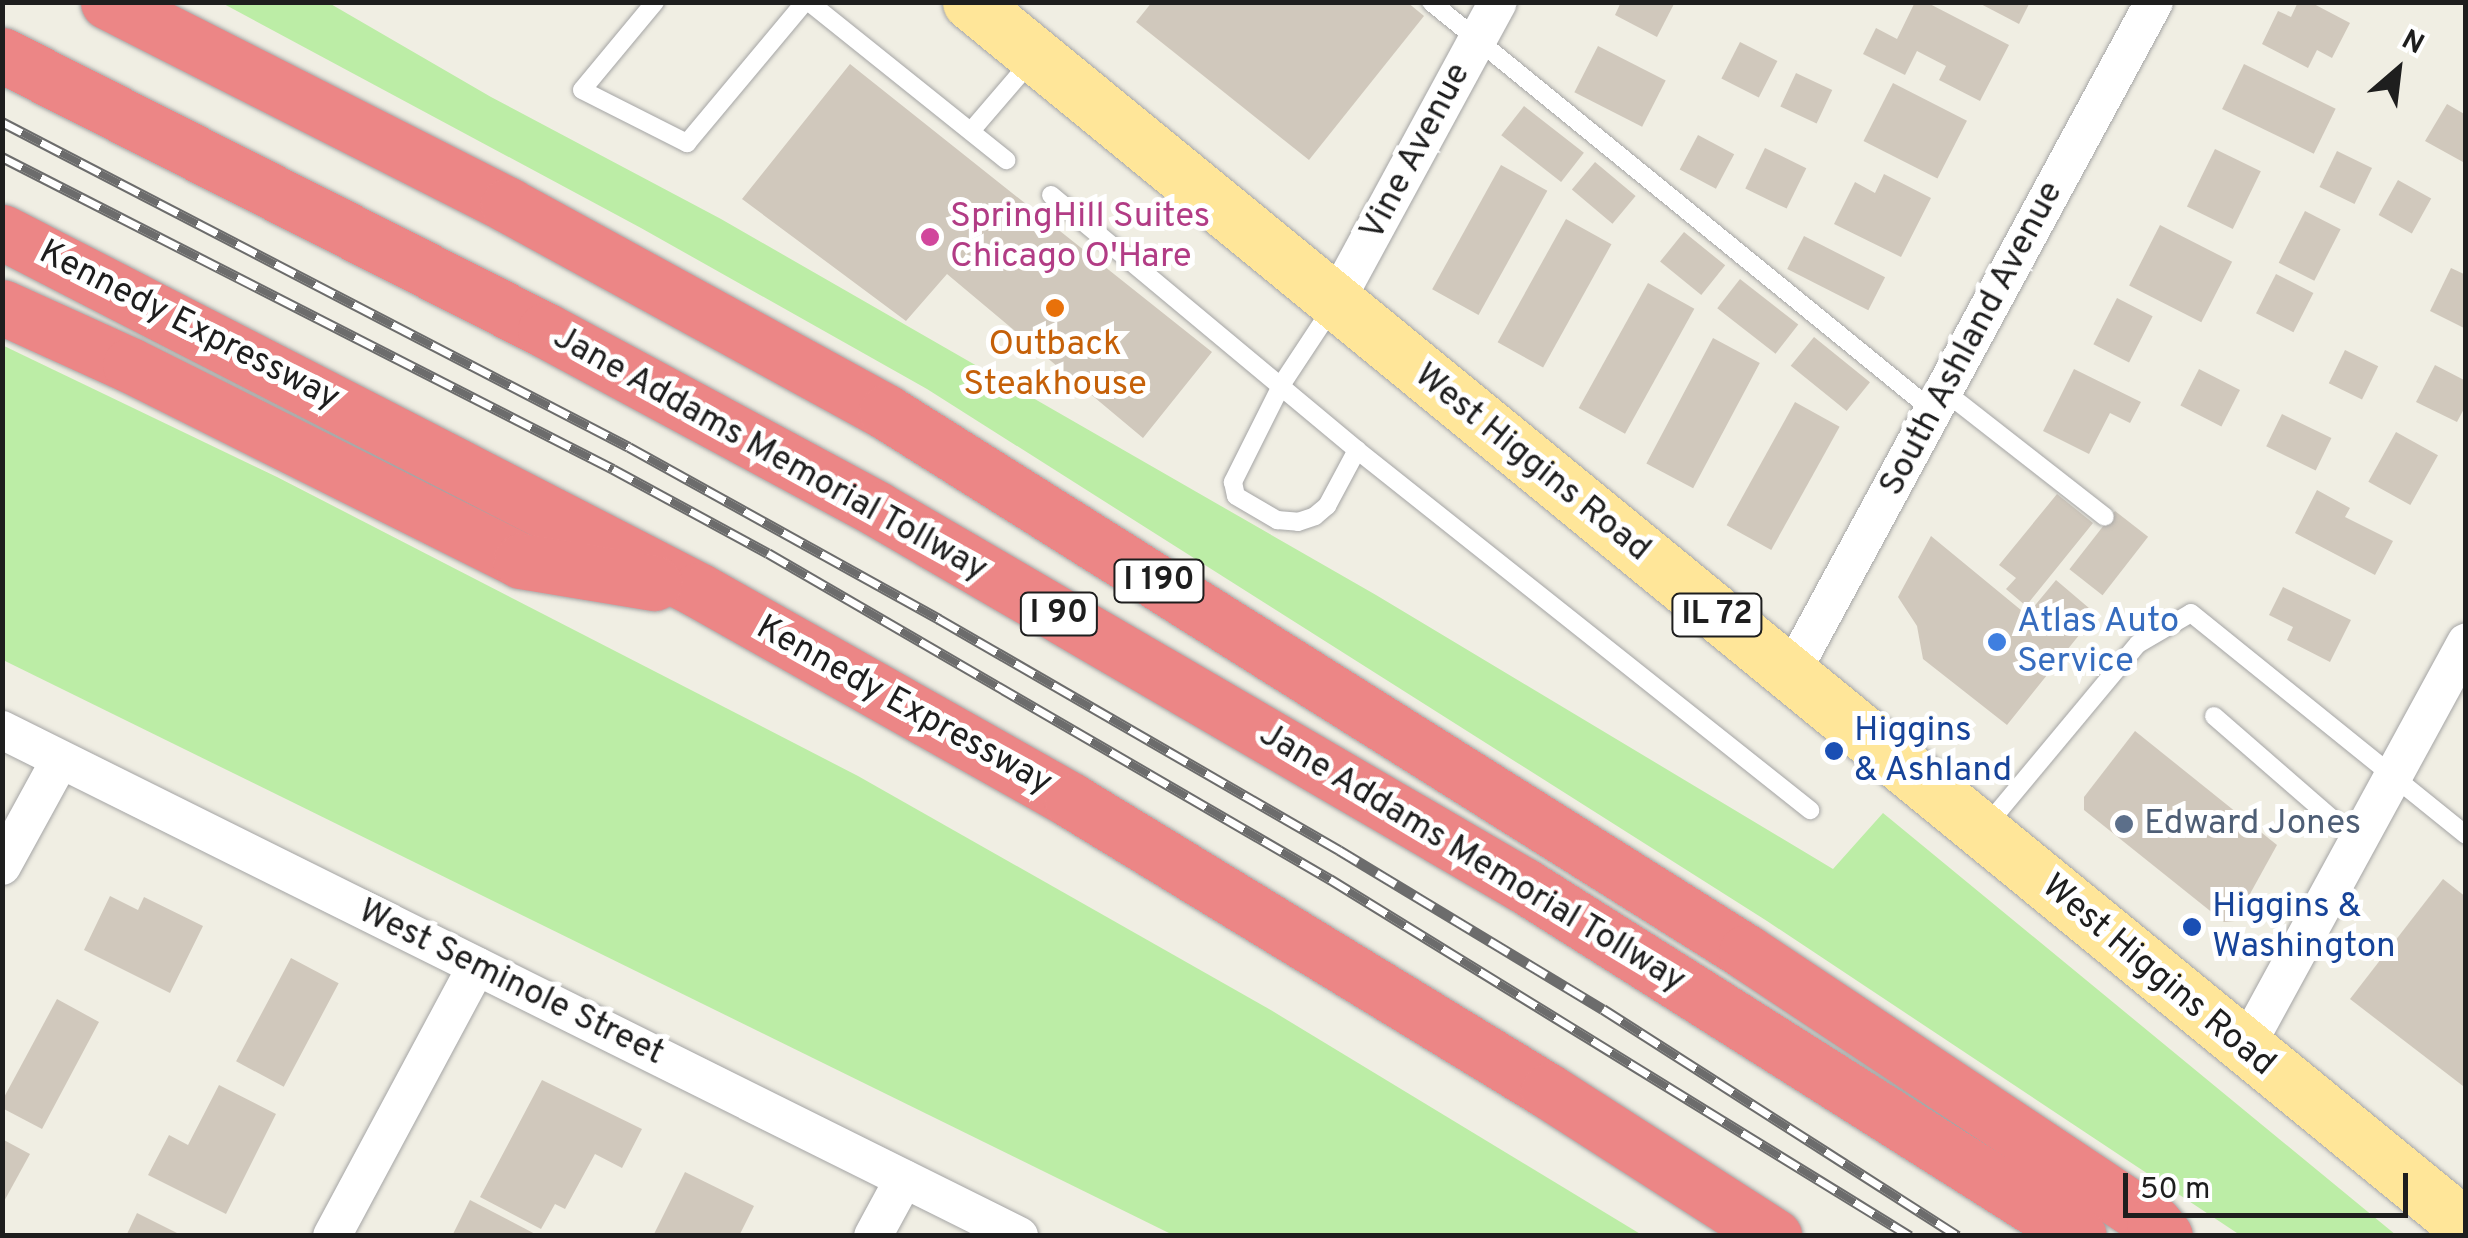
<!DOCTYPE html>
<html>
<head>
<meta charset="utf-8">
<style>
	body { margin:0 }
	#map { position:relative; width:2468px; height:1238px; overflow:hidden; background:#f0eee3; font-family:Overpass,sans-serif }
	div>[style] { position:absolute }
	.grass>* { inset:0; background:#bceda6 }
	.building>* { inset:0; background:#d0c8bc; transform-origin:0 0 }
	.roads { filter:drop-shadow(0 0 2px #a5a5a5) drop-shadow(0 0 2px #a5a5a5) }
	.service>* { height:18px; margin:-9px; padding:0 9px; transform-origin:9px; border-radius:9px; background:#fff }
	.minor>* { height:38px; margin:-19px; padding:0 19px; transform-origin:19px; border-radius:19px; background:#fff }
	.primary>* { height:55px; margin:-27.5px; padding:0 27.5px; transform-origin:27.5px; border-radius:27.5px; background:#ffe699 }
	.motorway>* { height:55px; margin:-27.5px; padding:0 27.5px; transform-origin:27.5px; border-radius:27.5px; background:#ec8686 }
	.rail>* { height:11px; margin-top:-5.5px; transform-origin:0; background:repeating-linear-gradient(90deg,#fff 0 22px,#6c6c6c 0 44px); box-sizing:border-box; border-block:2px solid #6c6c6c }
	.dots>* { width:28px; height:28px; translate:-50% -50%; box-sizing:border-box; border:5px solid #fff; border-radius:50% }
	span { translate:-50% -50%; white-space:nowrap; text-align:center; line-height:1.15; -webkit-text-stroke:10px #fff; paint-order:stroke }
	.shield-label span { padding:2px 8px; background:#fff; border:2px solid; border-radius:8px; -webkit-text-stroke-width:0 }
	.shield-label { font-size:32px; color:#1e1e1e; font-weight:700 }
	.street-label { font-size:35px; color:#1e1e1e }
	.hotel-label { font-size:35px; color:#b23c85 }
	.left { translate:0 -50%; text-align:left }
	.food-label { font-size:35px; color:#c56008 }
	.shop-label { font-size:35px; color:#366cbe }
	.transit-label { font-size:35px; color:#164399 }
	.service-label { font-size:35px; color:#4e5e75 }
	.frame { position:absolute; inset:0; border:5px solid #1e1e1e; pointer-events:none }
	.north { position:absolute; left:2348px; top:20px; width:100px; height:100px; -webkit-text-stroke:8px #fff; paint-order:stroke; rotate:28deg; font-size:28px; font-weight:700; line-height:40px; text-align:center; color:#1e1e1e }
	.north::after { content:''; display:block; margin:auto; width:35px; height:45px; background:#1e1e1e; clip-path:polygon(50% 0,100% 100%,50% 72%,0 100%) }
	.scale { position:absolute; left:2123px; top:1173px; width:285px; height:45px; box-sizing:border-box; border:5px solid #1e1e1e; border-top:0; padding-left:12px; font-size:30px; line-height:35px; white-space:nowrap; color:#1e1e1e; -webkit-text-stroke:8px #fff; paint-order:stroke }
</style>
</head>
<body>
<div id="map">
	<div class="grass">
		<i style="clip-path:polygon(222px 3px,329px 3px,491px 97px,721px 219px,1376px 595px,1833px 869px,1883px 813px,2396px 1235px,2240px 1235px,1767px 921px,927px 389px,641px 228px)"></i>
		<i style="clip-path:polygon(2px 345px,277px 477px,858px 776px,1269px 1009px,1642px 1235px,1173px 1235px,3px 660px)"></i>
	</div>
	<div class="building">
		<i style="clip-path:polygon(1152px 2px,1407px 2px,1424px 16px,1309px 160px,1136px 22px)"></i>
		<i style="clip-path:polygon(1621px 2px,1675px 2px,1657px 37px,1615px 15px)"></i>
		<i style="clip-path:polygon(1915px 2px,1926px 2px,2009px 45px,1980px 101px,1939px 80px,1946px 66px,1917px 51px,1905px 75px,1863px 54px,1876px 28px,1897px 39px)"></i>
		<i style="clip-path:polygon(1977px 2px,2030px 2px,2019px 24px)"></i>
		<i style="clip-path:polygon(2298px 2px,2310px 2px,2350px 23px,2332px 58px,2317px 50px,2308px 68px,2262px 44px,2278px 11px,2291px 17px)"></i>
		<i style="left:1740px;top:42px;width:42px;height:41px;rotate:27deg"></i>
		<i style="left:1598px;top:46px;width:76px;height:52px;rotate:27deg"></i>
		<i style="clip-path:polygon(850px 64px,1212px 352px,1143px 438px,947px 274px,906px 321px,742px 199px)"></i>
		<i style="left:2244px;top:64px;width:102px;height:50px;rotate:26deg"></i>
		<i style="left:1796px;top:73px;width:40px;height:37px;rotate:25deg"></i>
		<i style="left:1893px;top:83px;width:83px;height:65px;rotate:27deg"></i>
		<i style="clip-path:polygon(2447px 104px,2466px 115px,2463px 162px,2425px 141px)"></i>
		<i style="left:1524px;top:106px;width:76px;height:37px;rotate:38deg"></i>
		<i style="left:1698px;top:135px;width:41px;height:39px;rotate:28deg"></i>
		<i style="left:1765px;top:148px;width:46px;height:45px;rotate:26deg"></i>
		<i style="left:2215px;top:149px;width:51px;height:64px;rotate:26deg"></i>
		<i style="left:2337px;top:151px;width:39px;height:40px;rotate:26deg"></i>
		<i style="left:1595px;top:162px;width:53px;height:36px;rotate:40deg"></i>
		<i style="left:1501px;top:165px;width:53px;height:142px;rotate:29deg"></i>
		<i style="clip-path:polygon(1884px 174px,1931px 198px,1901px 257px,1834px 224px,1855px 182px,1875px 193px)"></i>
		<i style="left:2398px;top:180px;width:38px;height:40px;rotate:29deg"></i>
		<i style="left:2305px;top:211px;width:40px;height:58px;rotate:27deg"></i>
		<i style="left:1566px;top:219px;width:52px;height:141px;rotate:29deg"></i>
		<i style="left:2160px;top:225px;width:81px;height:68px;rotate:27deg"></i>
		<i style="left:1684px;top:232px;width:53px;height:38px;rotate:39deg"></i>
		<i style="left:1804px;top:236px;width:91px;height:37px;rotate:27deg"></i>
		<i style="clip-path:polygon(2451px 268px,2466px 275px,2466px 329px,2430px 311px)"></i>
		<i style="left:2276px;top:274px;width:42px;height:44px;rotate:27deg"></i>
		<i style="left:1740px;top:279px;width:74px;height:37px;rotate:38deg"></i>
		<i style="left:1648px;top:283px;width:53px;height:143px;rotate:29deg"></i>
		<i style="left:2117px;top:298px;width:40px;height:52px;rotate:27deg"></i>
		<i style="left:1814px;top:337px;width:72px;height:37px;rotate:39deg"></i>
		<i style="left:1713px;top:338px;width:53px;height:142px;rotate:28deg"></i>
		<i style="left:2345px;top:350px;width:37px;height:37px;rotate:26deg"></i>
		<i style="clip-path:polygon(2435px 365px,2466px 381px,2466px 405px,2457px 422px,2416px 402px)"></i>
		<i style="clip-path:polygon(2074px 369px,2141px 402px,2130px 423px,2110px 413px,2089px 454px,2043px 431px)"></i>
		<i style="left:2199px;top:369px;width:46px;height:41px;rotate:27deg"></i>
		<i style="left:1795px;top:402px;width:51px;height:141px;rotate:29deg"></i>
		<i style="left:2282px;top:414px;width:55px;height:36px;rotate:26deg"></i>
		<i style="left:2396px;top:432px;width:48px;height:57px;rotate:29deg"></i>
		<i style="clip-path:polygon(2317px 490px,2350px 508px,2345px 517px,2393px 541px,2375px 575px,2295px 533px)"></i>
		<i style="clip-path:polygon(2057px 494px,2093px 523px,2026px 606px,2006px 589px,2016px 578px,1999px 565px)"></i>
		<i style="left:2115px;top:511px;width:42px;height:74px;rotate:38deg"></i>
		<i style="clip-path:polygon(1931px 536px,2027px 615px,2056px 580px,2096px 614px,2007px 725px,1923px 659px,1917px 626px,1898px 597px)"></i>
		<i style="clip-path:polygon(2283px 587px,2351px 620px,2330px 662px,2287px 640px,2293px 627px,2269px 615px)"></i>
		<i style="clip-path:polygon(2135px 731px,2277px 845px,2235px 921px,2224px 922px,2084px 810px,2084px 797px)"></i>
		<i style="clip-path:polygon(2443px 879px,2466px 897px,2463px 1086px,2350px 999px)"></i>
		<i style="clip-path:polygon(110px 896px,138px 910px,144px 897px,203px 926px,170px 993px,84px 950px)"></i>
		<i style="left:291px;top:958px;width:54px;height:117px;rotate:28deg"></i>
		<i style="clip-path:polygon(57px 999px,99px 1022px,42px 1129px,2px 1108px,2px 1101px)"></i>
		<i style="clip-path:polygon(542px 1080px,642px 1129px,622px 1168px,595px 1154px,565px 1209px,555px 1204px,541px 1229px,480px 1197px)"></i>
		<i style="clip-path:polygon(219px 1085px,276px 1114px,226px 1214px,148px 1175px,169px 1135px,188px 1145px)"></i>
		<i style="clip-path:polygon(2px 1139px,30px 1154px,2px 1205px)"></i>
		<i style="clip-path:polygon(685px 1172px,754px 1206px,739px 1236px,653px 1236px)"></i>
		<i style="clip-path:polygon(470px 1200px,539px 1236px,452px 1236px)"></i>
		<i style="clip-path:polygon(137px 1213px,183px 1236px,126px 1236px)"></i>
	</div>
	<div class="roads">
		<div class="service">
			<i style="left:655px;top:2px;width:114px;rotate:129.7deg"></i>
			<i style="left:582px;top:90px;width:118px;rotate:26.8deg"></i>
			<i style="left:687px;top:143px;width:184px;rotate:-50.1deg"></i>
			<i style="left:809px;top:2px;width:253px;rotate:38.7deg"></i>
			<i style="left:1431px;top:2px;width:648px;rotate:39.17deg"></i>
			<i style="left:971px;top:131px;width:94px;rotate:-49.3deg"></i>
			<i style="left:1051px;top:195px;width:398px;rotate:39.8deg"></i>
			<i style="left:1357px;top:450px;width:579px;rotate:38.47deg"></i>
			<i style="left:1334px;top:305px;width:95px;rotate:123.4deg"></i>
			<i style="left:1282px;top:384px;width:110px;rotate:116.6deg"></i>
			<i style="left:1233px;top:482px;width:14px;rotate:78deg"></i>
			<i style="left:1236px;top:496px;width:48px;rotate:30.3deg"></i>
			<i style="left:1277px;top:520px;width:21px;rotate:5deg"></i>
			<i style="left:1298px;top:522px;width:18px;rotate:-19deg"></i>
			<i style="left:1315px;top:516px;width:16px;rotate:-40deg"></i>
			<i style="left:1327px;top:506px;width:64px;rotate:-61.8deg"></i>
			<i style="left:1944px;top:391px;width:204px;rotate:38deg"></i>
			<i style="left:2214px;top:716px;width:191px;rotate:41deg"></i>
			<i style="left:1987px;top:825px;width:236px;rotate:-50.2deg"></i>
			<i style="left:2138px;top:644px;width:61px;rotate:-30.3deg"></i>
			<i style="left:2191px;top:613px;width:353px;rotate:38.9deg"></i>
		</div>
		<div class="minor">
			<i style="left:1335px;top:302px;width:341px;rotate:-61.5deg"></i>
			<i style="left:1790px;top:675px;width:765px;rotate:-61.59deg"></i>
			<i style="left:2px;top:730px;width:1136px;rotate:26.45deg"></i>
			<i style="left:2px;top:866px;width:121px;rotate:-61.3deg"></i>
			<i style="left:2245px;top:1048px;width:462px;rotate:-61.4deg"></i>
			<i style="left:332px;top:1236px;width:306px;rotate:-61.8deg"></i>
			<i style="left:873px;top:1236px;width:65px;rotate:-61.5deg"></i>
		</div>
		<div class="primary">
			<i style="left:970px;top:2px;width:1934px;rotate:39.31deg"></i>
		</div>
		<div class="motorway">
			<i style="left:108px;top:2px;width:449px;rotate:26.9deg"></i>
			<i style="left:508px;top:205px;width:431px;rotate:28.7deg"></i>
			<i style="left:886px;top:412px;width:1015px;rotate:32.12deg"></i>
			<i style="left:1746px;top:952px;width:490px;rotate:33.6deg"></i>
			<i style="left:2154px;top:1223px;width:17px;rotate:50deg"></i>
			<i style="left:2px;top:55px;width:609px;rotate:26.86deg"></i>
			<i style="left:545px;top:330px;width:377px;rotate:28.3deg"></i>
			<i style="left:877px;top:509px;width:750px;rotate:30.19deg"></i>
			<i style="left:1525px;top:886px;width:655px;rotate:32.28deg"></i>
			<i style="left:2px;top:232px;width:783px;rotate:27.22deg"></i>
			<i style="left:698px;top:590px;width:429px;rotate:29.4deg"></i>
			<i style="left:1072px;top:801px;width:557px;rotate:31.35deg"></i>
			<i style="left:1548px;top:1091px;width:269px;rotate:32.7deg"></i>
			<i style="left:2px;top:307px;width:141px;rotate:24.4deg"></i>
			<i style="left:130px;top:365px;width:437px;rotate:26.6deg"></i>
			<i style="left:521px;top:561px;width:135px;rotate:9.4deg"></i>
		</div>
	</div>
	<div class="rail">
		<i style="left:2px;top:122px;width:706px;rotate:27.4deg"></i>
		<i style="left:629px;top:447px;width:355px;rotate:29deg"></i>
		<i style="left:939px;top:619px;width:462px;rotate:30deg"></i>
		<i style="left:1339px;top:850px;width:308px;rotate:31.1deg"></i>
		<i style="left:1603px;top:1009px;width:421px;rotate:32.6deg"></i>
		<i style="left:2px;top:157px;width:686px;rotate:27.05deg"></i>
		<i style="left:613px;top:469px;width:176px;rotate:28.5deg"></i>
		<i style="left:768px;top:553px;width:650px;rotate:30.12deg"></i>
		<i style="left:1330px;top:879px;width:681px;rotate:31.61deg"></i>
	</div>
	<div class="dots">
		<i style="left:930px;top:237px;background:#d1479c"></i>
		<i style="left:1055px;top:308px;background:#e8710a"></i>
		<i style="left:1997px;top:642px;background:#3f7fe0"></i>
		<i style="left:1834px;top:751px;background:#1a4fb4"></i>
		<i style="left:2124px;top:824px;background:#5c6f8a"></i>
		<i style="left:2192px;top:927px;background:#1a4fb4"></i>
	</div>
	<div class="shield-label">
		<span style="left:1159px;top:581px">I 190</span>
		<span style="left:1059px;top:614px">I 90</span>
		<span style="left:1717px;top:615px">IL 72</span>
	</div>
	<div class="street-label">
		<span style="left:1416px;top:152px;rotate:-62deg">Vine Avenue</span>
		<span style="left:189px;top:326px;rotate:27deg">Kennedy Expressway</span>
		<span style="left:1972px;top:339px;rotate:-62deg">South Ashland Avenue</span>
		<span style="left:770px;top:454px;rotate:29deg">Jane Addams Memorial Tollway</span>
		<span style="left:1532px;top:463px;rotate:39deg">West Higgins Road</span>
		<span style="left:904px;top:706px;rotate:29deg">Kennedy Expressway</span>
		<span style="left:1472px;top:858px;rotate:31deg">Jane Addams Memorial Tollway</span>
		<span style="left:2158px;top:976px;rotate:40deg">West Higgins Road</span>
		<span style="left:511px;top:983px;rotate:26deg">West Seminole Street</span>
	</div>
	<div class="hotel-label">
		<span class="left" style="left:950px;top:237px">SpringHill Suites<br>Chicago O'Hare</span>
	</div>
	<div class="food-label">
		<span style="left:1055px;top:365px">Outback<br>Steakhouse</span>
	</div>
	<div class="shop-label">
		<span class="left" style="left:2017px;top:642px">Atlas Auto<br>Service</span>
	</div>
	<div class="transit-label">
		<span class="left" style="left:1854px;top:751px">Higgins<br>&amp; Ashland</span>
		<span class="left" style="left:2212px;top:927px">Higgins &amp;<br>Washington</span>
	</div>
	<div class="service-label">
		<span class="left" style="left:2144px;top:824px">Edward Jones</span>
	</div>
	<div class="frame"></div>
	<div class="north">N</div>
	<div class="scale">50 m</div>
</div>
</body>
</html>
